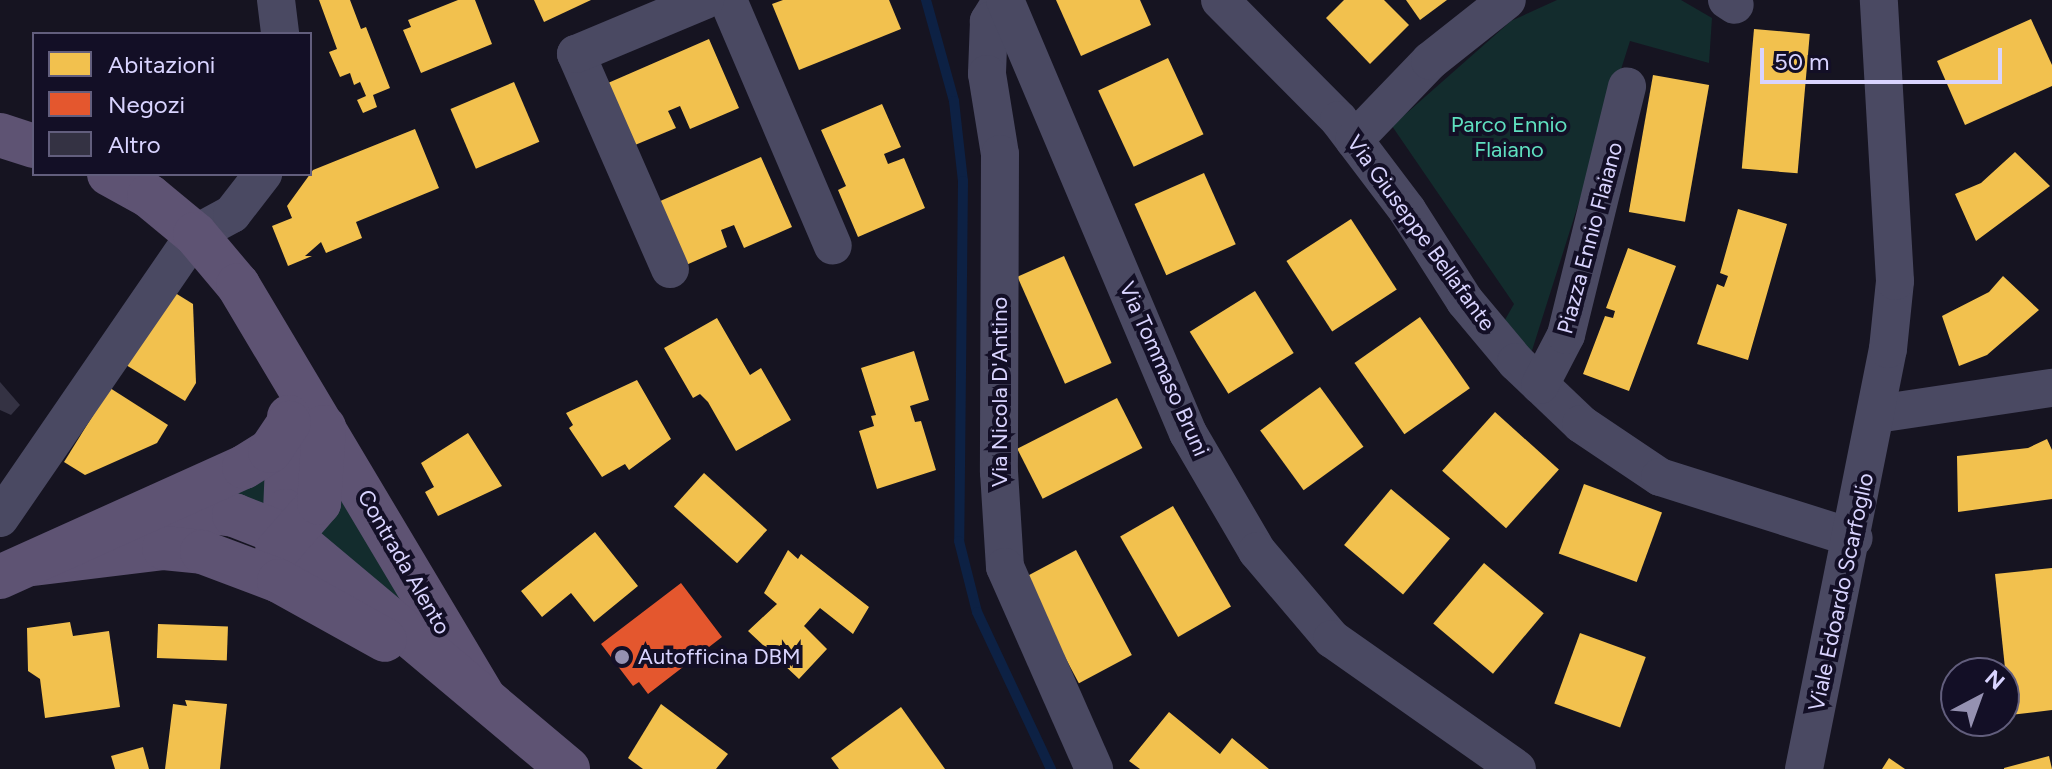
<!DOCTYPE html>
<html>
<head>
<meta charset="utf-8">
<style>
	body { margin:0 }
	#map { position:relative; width:2052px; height:769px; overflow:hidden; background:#161421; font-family:Figtree,sans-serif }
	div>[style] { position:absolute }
	.green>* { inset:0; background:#132c2d }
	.homes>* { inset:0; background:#f2c14e; transform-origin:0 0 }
	.shops>* { inset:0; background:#e4572e }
	.stream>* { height:10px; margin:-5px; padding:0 5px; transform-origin:5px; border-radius:5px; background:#0d2144 }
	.building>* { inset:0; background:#343243 }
	.minor>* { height:38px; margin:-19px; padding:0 19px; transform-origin:19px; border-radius:19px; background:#4a4962 }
	.major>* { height:44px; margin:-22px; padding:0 22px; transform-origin:22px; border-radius:22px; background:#5e5373 }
	.dots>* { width:22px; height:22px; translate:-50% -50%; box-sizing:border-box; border:4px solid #130f26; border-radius:50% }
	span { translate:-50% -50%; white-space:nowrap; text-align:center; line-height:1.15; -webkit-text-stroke:8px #130f26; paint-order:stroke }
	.park-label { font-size:22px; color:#5fe0c0 }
	.street-label { font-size:22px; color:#d9d4ff }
	.poi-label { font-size:22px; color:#d9d4ff }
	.left { translate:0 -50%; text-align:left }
	.legend { position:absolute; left:32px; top:32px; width:280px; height:144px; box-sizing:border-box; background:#130f26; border:2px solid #625e7d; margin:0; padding:10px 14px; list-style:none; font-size:24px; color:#d9d4ff }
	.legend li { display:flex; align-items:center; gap:16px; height:40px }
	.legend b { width:40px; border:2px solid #625e7d }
	.north { position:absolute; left:1940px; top:657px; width:80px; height:80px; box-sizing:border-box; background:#130f26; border:2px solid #625e7d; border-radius:50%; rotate:41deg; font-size:22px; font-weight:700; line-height:32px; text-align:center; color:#d9d4ff }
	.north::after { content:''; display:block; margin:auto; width:28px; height:36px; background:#9591b1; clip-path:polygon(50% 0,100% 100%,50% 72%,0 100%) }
	.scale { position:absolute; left:1760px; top:48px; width:242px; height:36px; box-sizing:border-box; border:4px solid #d9d4ff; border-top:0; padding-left:10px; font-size:24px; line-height:28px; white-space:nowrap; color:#d9d4ff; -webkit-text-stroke:6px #130f26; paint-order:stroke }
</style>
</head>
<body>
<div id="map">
	<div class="green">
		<i style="clip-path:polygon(1557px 0,1681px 0,1712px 18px,1709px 63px,1630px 41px,1529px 360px,1498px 332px,1514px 304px,1392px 126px,1511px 21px)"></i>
		<i style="clip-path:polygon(265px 468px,272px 515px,213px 492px)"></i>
		<i style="clip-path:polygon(336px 491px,382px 541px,401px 601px,315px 532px)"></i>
	</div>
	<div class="homes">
		<i style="clip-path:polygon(319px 0,350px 0,361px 29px,366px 27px,390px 88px,373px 95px,377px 107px,363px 113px,357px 100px,366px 96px,360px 82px,354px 85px,350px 73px,340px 77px,329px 52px,337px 49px)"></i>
		<i style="clip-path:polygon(458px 0,475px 0,492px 44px,421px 73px,403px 30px,411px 27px,408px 20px)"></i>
		<i style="clip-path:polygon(534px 0,591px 0,544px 22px)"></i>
		<i style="clip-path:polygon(783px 0,889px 0,901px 29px,799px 70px,772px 4px)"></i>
		<i style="clip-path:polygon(1056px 0,1140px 0,1151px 25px,1081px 56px)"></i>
		<i style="clip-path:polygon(1344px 0,1384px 0,1409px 25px,1370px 64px,1326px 18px)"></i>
		<i style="clip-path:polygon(1406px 0,1447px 0,1420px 20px)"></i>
		<i style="clip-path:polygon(2031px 19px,2052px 65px,2052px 86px,1965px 125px,1937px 61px)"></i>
		<i style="left:1754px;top:29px;width:56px;height:140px;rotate:5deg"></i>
		<i style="clip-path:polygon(709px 39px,739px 108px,690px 129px,680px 106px,668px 111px,676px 128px,635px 145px,608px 83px)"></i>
		<i style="left:1168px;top:58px;width:84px;height:77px;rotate:65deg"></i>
		<i style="left:1653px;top:75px;width:57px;height:139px;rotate:10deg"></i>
		<i style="left:514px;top:82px;width:65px;height:69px;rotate:67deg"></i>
		<i style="clip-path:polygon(882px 104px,901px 147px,884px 154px,888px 164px,904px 158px,925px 208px,858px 237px,838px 190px,846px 186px,821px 130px)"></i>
		<i style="clip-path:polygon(415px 129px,439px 188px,356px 222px,362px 238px,326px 253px,321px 242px,305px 256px,312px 256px,288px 266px,272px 226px,292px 218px,287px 206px,313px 170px)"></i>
		<i style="clip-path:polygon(2015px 152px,2050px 186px,1976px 241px,1955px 194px,1981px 183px)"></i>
		<i style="clip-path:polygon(761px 157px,792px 227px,744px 248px,734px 225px,721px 230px,727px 247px,686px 265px,658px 202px)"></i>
		<i style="left:1204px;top:173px;width:78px;height:76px;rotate:66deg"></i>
		<i style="clip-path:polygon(1738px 209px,1787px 224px,1748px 360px,1697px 344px,1717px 284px,1724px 287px,1728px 276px,1720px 273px)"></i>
		<i style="left:1351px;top:219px;width:84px;height:77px;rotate:57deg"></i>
		<i style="clip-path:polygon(1628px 248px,1676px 266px,1629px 391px,1583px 374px,1605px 316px,1613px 318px,1615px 311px,1606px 308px)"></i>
		<i style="left:1064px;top:256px;width:117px;height:51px;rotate:66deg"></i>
		<i style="clip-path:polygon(2003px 276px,2039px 310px,1987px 355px,1959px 366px,1942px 316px,1989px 292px)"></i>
		<i style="clip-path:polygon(172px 291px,193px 304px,196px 383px,185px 401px,126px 365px)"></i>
		<i style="left:1255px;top:291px;width:73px;height:77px;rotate:58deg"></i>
		<i style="left:1420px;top:317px;width:87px;height:80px;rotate:55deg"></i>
		<i style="clip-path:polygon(717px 318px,750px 375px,761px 368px,791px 420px,736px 451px,708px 402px,700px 394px,693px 398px,664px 348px)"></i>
		<i style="clip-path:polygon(914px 351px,929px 400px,910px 406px,915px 422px,921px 421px,936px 470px,877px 489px,859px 431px,874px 426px,871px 416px,876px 415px,861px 368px)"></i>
		<i style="clip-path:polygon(637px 380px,671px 439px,629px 470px,625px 464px,602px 477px,569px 428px,573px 425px,566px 413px)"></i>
		<i style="left:1320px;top:387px;width:74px;height:74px;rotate:54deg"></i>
		<i style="clip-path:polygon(110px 388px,168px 425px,157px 443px,85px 475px,64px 462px)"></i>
		<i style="left:1117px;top:398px;width:56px;height:112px;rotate:63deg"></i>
		<i style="left:1495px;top:412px;width:86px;height:79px;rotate:42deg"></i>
		<i style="clip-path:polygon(468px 433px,502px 486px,438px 516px,425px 492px,434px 487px,421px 463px)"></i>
		<i style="clip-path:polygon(2047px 439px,2052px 450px,2052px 499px,1958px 512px,1957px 456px,2028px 448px)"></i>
		<i style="left:704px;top:473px;width:85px;height:45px;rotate:42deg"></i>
		<i style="left:1584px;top:484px;width:83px;height:74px;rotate:20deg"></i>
		<i style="left:1391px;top:489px;width:77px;height:73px;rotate:40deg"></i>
		<i style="left:1173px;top:506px;width:116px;height:61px;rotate:60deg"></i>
		<i style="clip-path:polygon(595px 532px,638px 586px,594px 622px,571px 593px,542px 617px,521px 591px)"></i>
		<i style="clip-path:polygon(788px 550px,798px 559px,801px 554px,869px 607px,853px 634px,820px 608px,804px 626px,827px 649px,799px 679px,748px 631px,777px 604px,764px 593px)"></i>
		<i style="left:1076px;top:550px;width:119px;height:60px;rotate:62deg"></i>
		<i style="left:1484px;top:563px;width:78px;height:79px;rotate:40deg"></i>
		<i style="clip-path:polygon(2052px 568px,2052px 710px,2010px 715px,1995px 574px)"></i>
		<i style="clip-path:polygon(70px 622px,73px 636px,109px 631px,120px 707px,45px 718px,40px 679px,28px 671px,27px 628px)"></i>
		<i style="left:158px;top:624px;width:70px;height:34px;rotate:2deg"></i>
		<i style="left:1580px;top:633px;width:70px;height:75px;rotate:20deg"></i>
		<i style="clip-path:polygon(185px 700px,227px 704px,220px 769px,165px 769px,173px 704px,187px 706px)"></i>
		<i style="clip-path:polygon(661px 704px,728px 754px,716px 769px,643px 769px,628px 758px)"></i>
		<i style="clip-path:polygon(901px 707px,945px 769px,839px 769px,831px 758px)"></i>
		<i style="clip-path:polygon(1169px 712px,1220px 754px,1232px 738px,1269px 769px,1140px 769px,1129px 761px)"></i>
		<i style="clip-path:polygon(143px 747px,149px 769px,115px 769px,111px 756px)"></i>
		<i style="clip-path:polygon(2049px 756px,2052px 769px,2004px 769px,2004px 768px)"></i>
		<i style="clip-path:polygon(1889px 758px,1905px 769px,1882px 769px)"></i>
	</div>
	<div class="shops">
		<i style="clip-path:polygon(681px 583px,722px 637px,648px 694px,639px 682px,633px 686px,601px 644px)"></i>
	</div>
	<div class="stream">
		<i style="left:926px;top:0;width:105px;rotate:74.5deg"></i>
		<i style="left:954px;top:101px;width:81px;rotate:83.6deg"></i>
		<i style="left:963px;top:181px;width:360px;rotate:90.6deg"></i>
		<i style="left:959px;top:541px;width:73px;rotate:75.8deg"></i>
		<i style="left:977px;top:612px;width:174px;rotate:64.8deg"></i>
	</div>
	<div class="building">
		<i style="clip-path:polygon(0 382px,20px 405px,11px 415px,0 410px)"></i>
	</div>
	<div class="minor">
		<i style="left:276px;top:0;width:34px;rotate:83deg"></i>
		<i style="left:728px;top:0;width:267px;rotate:66.9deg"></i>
		<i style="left:1002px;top:0;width:25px;rotate:122deg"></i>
		<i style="left:989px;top:21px;width:53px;rotate:92.2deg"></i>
		<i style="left:987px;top:74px;width:81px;rotate:80.8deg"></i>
		<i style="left:1000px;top:154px;width:318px;rotate:90.2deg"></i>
		<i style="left:999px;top:472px;width:95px;rotate:86.4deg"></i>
		<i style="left:1005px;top:567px;width:221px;rotate:66.2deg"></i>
		<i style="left:1005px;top:0;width:470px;rotate:67.1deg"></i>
		<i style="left:1188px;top:433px;width:137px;rotate:59.7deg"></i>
		<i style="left:1257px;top:551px;width:116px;rotate:49.6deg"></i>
		<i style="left:1332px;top:639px;width:226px;rotate:35.1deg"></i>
		<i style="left:1220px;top:0;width:169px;rotate:45.2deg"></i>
		<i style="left:1339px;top:120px;width:113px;rotate:52.9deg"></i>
		<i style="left:1407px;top:210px;width:108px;rotate:57.5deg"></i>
		<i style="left:1465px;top:301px;width:80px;rotate:50.1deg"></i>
		<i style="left:1516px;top:362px;width:90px;rotate:43.6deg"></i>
		<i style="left:1581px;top:424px;width:95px;rotate:33.9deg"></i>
		<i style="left:1660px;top:477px;width:203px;rotate:17.5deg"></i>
		<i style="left:1727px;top:0;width:9px;rotate:32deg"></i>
		<i style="left:1354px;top:140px;width:110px;rotate:-46.1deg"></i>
		<i style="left:1430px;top:61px;width:98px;rotate:-38.4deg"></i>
		<i style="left:670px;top:269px;width:235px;rotate:-113.6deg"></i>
		<i style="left:576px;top:54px;width:140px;rotate:-22.7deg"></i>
		<i style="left:1540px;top:385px;width:56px;rotate:-62.5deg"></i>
		<i style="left:1566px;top:335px;width:256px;rotate:-76.2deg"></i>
		<i style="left:1877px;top:414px;width:177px;rotate:-8.5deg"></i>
		<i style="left:0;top:518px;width:345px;rotate:-55.5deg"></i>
		<i style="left:195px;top:234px;width:42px;rotate:-28.4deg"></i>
		<i style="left:232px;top:214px;width:51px;rotate:-52.2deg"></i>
		<i style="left:1804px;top:769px;width:428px;rotate:-78.7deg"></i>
		<i style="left:1888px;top:349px;width:68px;rotate:-84.1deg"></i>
		<i style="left:1895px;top:281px;width:281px;rotate:-93.3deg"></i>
	</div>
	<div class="major">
		<i style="left:0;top:135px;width:36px;rotate:18deg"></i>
		<i style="left:109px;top:174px;width:46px;rotate:28.8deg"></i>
		<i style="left:149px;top:196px;width:60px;rotate:39.6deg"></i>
		<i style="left:195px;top:234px;width:67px;rotate:49.9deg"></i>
		<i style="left:238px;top:285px;width:480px;rotate:59.2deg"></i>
		<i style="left:289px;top:417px;width:94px;rotate:92.4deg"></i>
		<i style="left:285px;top:511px;width:49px;rotate:73.4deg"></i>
		<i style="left:159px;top:506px;width:76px;rotate:6.8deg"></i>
		<i style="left:234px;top:515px;width:63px;rotate:21.3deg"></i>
		<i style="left:293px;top:538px;width:359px;rotate:40deg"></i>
		<i style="left:277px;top:551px;width:64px;rotate:-48.8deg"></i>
		<i style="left:319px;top:503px;width:76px;rotate:-86.2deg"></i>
		<i style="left:33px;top:564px;width:132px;rotate:-7deg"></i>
		<i style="left:164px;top:548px;width:38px;rotate:6deg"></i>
		<i style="left:202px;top:552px;width:82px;rotate:20.6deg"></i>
		<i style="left:279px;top:581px;width:121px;rotate:29.1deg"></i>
		<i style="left:0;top:577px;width:268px;rotate:-24.3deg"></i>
		<i style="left:244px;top:467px;width:31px;rotate:-32deg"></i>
		<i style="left:270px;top:451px;width:34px;rotate:-56deg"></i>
	</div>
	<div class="dots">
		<i style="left:622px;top:657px;background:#9591b1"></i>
	</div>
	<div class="park-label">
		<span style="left:1509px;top:137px">Parco Ennio<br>Flaiano</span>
	</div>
	<div class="street-label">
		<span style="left:1421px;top:233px;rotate:54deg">Via Giuseppe Bellafante</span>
		<span style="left:1590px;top:238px;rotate:-75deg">Piazza Ennio Flaiano</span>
		<span style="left:1164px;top:369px;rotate:66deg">Via Tommaso Bruni</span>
		<span style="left:1000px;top:392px;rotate:-90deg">Via Nicola D'Antino</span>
		<span style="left:404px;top:562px;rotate:60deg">Contrada Alento</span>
		<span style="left:1841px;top:592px;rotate:-78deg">Viale Edoardo Scarfoglio</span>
	</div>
	<div class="poi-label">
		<span class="left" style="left:638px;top:657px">Autofficina DBM</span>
	</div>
	<ul class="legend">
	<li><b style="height:22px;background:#f2c14e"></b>Abitazioni</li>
	<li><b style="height:22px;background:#e4572e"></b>Negozi</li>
	<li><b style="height:22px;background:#343243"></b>Altro</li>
	</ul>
	<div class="north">N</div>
	<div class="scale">50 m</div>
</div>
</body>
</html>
